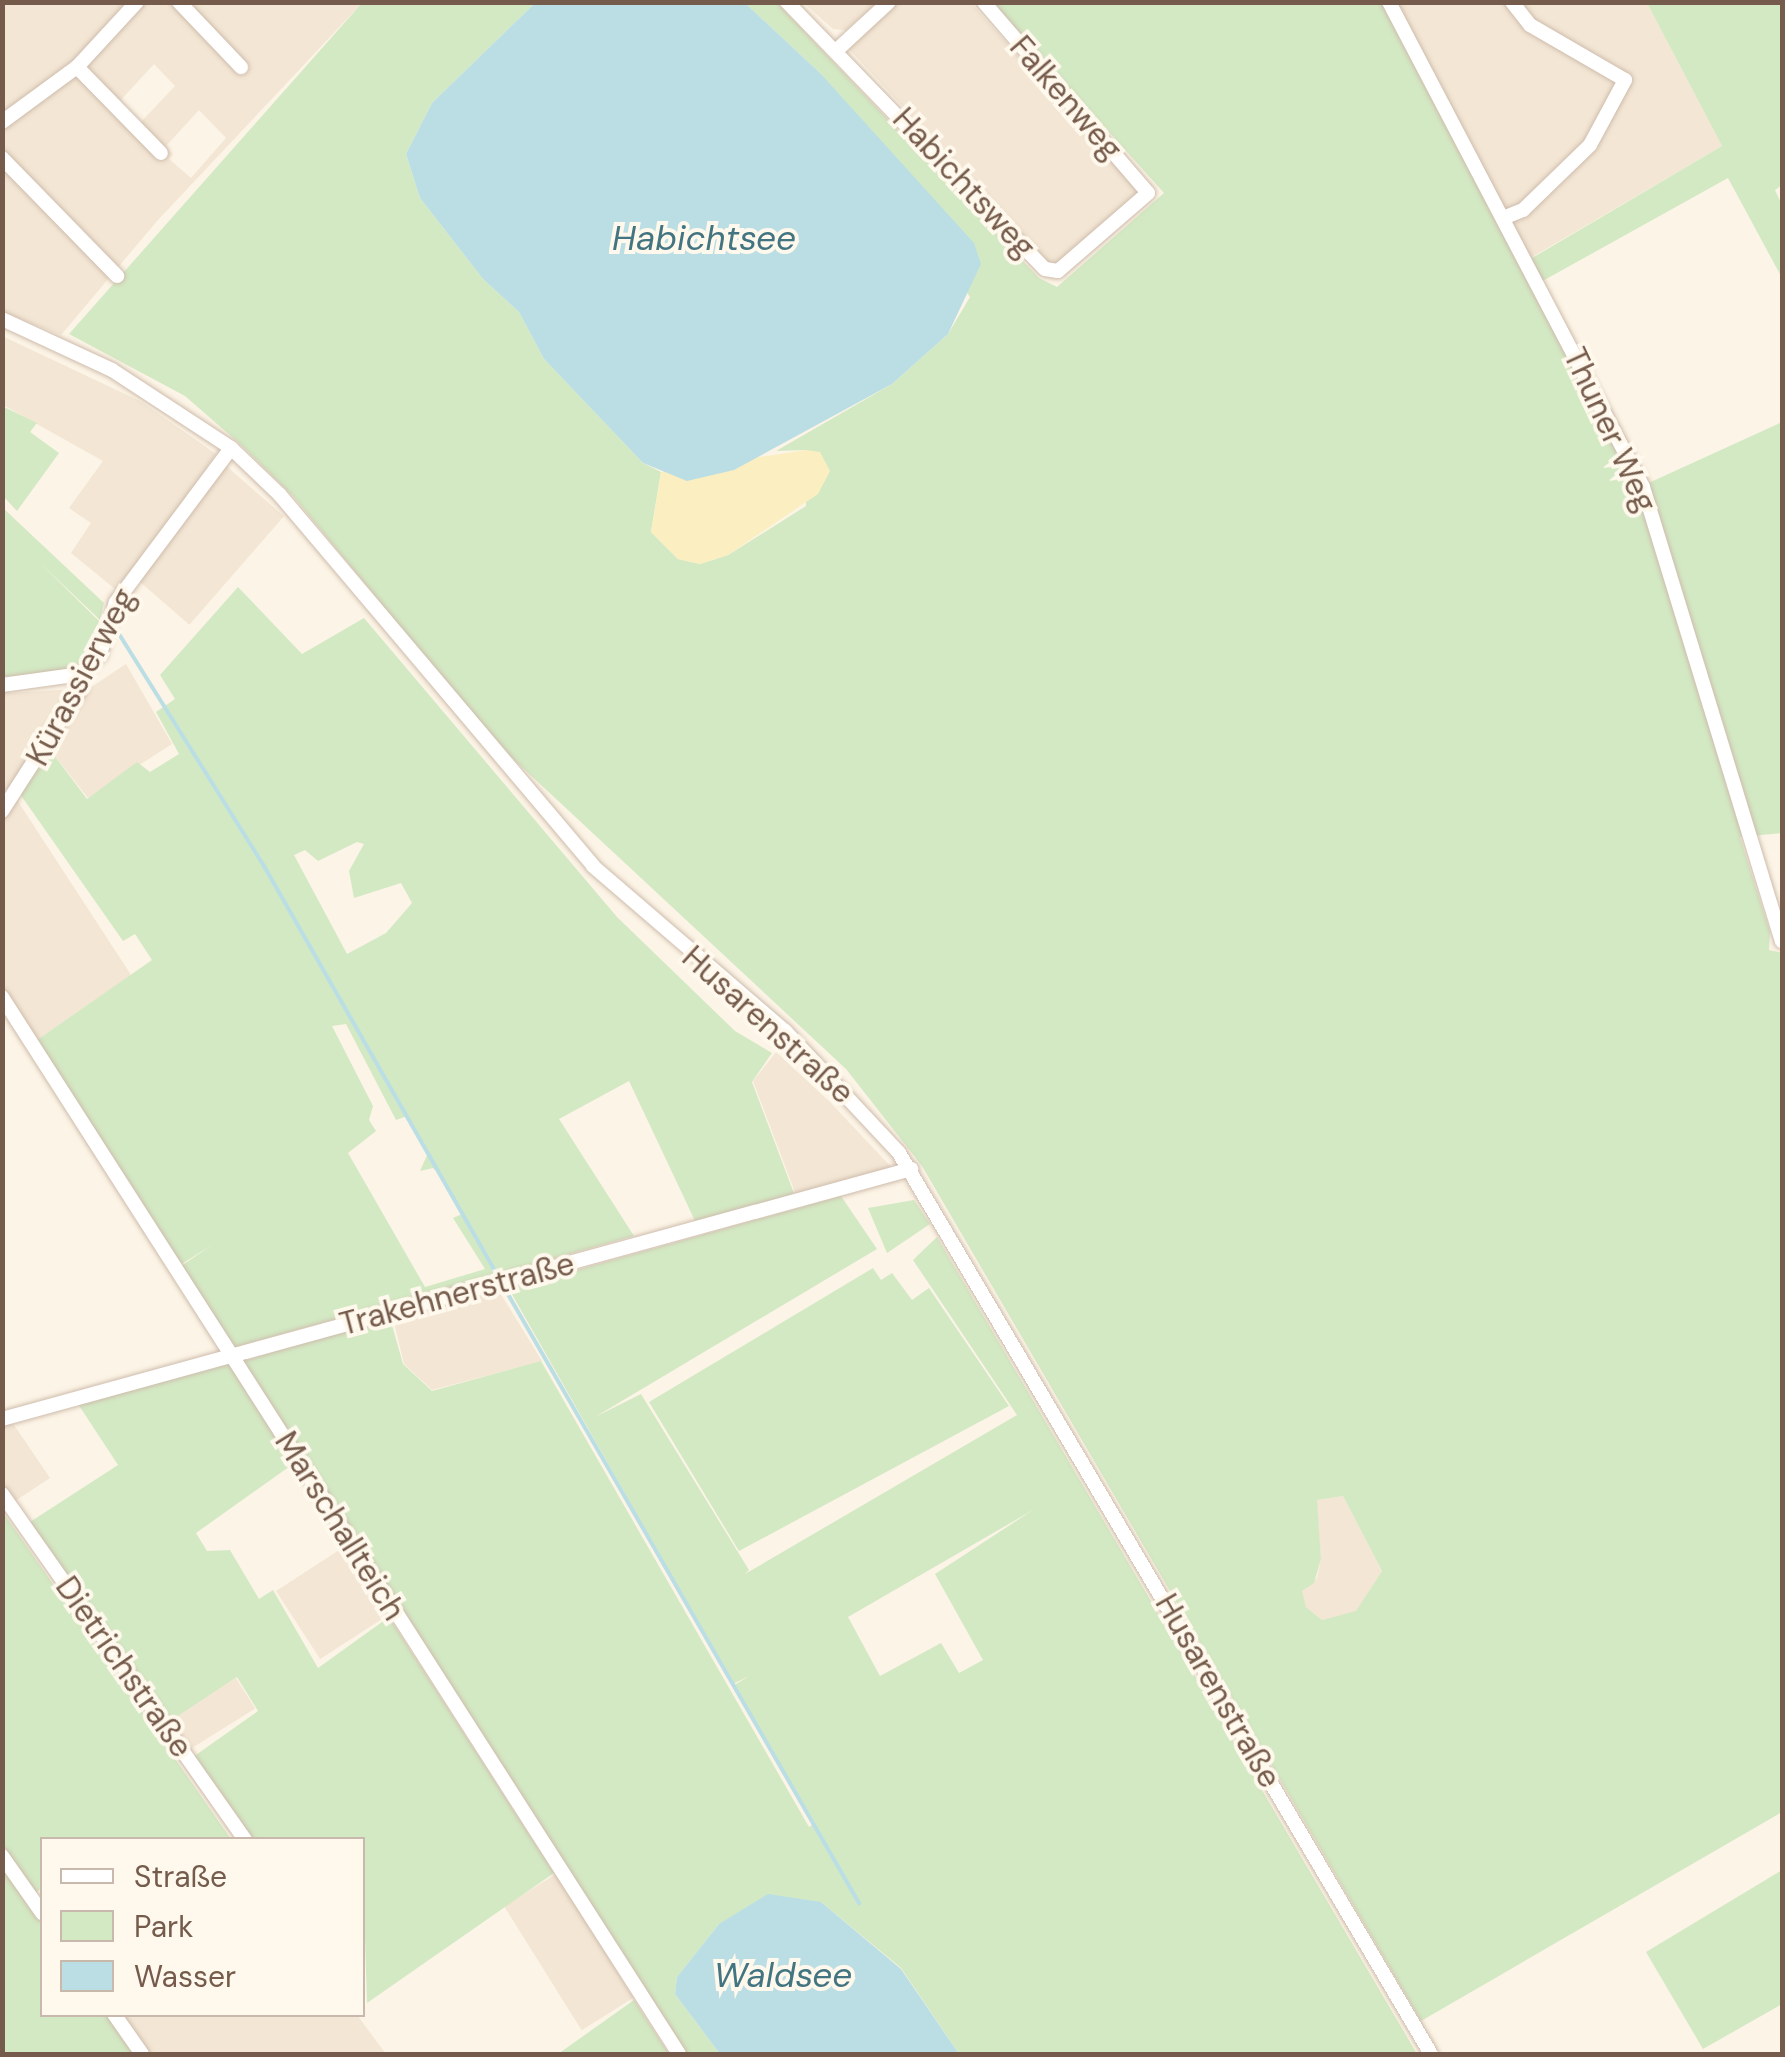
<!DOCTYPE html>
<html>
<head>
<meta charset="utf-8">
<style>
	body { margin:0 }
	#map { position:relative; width:1785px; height:2057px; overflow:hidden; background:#fcf4e6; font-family:"DM Sans",sans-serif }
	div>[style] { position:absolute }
	.residential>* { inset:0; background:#f3e6d4; transform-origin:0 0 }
	.green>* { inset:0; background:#d3e9c4 }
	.sand>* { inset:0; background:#fbefc1 }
	.water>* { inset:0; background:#bbdee5 }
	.stream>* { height:4px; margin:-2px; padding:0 2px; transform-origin:2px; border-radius:2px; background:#bbdee5 }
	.roads { filter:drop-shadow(0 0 2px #cebcac) drop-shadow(0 0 2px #cebcac) }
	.minor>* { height:14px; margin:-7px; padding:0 7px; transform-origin:7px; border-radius:7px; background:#fff }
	span { translate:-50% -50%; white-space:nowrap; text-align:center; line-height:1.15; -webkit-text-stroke:8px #fff8ec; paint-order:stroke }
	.street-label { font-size:32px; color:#755b4b }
	.water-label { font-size:35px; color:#427581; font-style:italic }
	.frame { position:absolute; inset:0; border:5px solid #755b4b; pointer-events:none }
	.legend { position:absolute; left:40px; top:1837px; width:325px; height:180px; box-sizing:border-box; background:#fff8ec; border:2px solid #c8b9ac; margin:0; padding:12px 18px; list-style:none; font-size:30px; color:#755b4b }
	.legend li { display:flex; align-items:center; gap:20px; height:50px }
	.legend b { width:50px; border:2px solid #c8b9ac }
</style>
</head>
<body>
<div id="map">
	<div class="residential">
		<i style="clip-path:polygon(evenodd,2px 3px,362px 3px,157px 221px,61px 335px,3px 312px,2px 3px,154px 64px,175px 86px,140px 123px,119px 102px,154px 64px,2px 3px,199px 110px,226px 138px,191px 178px,169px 159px,173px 154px,166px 146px,199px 110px)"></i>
		<i style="clip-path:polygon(804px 3px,877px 3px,846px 30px,833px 29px)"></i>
		<i style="clip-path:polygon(897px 3px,971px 3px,1141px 194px,1053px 267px,847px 47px)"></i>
		<i style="clip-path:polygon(1390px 3px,1647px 3px,1722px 146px,1527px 260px)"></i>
		<i style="clip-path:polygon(2px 336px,140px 401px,216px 454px,120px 593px,71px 553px,91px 523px,69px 508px,103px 461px,3px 405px)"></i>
		<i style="left:225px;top:465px;width:78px;height:144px;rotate:41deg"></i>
		<i style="clip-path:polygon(126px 664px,172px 744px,88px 798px,51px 751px,90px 688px)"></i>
		<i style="clip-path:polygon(2px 675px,10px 693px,75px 689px,2px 802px)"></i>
		<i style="clip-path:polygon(17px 800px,131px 975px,37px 1040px,3px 986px,3px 817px)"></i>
		<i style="clip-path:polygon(776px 1052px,830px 1102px,892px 1168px,796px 1195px,753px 1081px)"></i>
		<i style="clip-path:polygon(497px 1288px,542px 1361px,432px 1390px,404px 1364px,393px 1318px)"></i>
		<i style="clip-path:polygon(12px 1422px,50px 1478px,12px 1503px,3px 1489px,2px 1425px)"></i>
		<i style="clip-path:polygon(1343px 1496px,1382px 1571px,1356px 1612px,1322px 1620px,1306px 1607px,1301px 1591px,1317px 1578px,1321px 1559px,1316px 1500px)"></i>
		<i style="left:344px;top:1547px;width:81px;height:81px;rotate:57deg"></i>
		<i style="left:236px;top:1678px;width:36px;height:83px;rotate:58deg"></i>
		<i style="left:556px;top:1874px;width:146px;height:61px;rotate:58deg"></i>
		<i style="clip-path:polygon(121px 2015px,357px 2015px,386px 2054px,149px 2054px)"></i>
	</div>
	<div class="green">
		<i style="clip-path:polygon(evenodd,362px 3px,535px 3px,432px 103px,406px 154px,420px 198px,483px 279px,519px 312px,544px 359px,643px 463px,661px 472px,651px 532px,678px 559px,700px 564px,728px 555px,806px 506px,806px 450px,776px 451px,892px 384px,948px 334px,970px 297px,820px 73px,745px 3px,777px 3px,1039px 278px,1057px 287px,1164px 193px,993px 3px,1387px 3px,1527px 261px,1722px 146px,1647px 3px,1782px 3px,1782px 185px,1775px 190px,1782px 205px,1782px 278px,1728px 178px,1539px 283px,1642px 486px,1782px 422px,1782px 833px,1740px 837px,1770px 932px,1769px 950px,1782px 953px,1782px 1812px,1421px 2021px,922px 1166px,846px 1069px,496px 743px,293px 496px,240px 444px,185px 396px,69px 334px,362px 3px,1343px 1496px,1382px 1571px,1356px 1611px,1322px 1620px,1306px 1607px,1302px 1591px,1314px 1583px,1321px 1559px,1317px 1500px,1343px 1496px)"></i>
		<i style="clip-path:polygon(2px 406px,37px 423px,30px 432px,59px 453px,17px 511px,3px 496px)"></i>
		<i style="clip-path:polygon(3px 508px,104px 603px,100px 620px,38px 561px,103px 625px,97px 651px,80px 670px,5px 677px)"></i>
		<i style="clip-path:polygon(evenodd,238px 587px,302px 654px,364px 618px,617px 917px,735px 1031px,772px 1053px,752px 1082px,795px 1196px,696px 1223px,629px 1081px,559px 1119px,634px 1236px,235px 1347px,181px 1266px,212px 1245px,180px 1265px,37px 1040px,152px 960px,135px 934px,123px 941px,20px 794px,51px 751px,87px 799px,137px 762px,150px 772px,179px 754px,156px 712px,175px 699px,160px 675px,238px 587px,357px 842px,364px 844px,349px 871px,354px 898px,401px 883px,412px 903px,386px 933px,347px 954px,294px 855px,305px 850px,318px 861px,357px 842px,238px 587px,346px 1024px,396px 1120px,407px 1116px,428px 1153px,420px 1171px,433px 1168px,440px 1175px,462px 1214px,453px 1218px,485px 1269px,425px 1287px,348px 1153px,376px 1131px,369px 1120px,373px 1106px,332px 1026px,346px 1024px)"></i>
		<i style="clip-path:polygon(evenodd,841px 1196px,877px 1249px,595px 1417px,641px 1394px,749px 1570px,745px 1574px,1017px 1415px,913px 1260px,937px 1237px,1417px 2054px,959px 2054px,901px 1968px,821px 1902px,719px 1924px,677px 1977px,675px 1994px,720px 2054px,683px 2054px,243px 1361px,390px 1318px,403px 1364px,432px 1391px,541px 1361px,809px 1827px,815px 1823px,733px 1686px,749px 1676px,733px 1684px,509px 1289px,841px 1196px,1033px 1510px,935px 1574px,983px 1660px,959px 1673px,941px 1643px,880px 1676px,848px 1617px,1033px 1510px)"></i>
		<i style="clip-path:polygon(914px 1200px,930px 1224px,887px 1253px,868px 1208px)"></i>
		<i style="clip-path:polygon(873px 1268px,881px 1280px,892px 1273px,912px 1300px,929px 1288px,1009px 1406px,739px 1551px,649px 1402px)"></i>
		<i style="clip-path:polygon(229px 1363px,293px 1464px,196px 1533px,207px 1551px,230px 1550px,259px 1599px,273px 1590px,318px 1668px,389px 1617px,554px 1873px,367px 2003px,362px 1840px,252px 1839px,193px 1757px,258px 1711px,237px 1677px,167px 1723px,30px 1522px,118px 1465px,78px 1404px)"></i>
		<i style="clip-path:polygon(2px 1511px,231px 1839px,42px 1840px,42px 1888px,35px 1893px,3px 1845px)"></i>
		<i style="clip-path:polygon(2px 1864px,42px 1922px,42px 2014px,108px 2015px,135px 2054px,3px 2054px)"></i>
		<i style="clip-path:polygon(1782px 1870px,1782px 2004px,1703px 2049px,1646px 1952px)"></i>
		<i style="clip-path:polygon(634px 2000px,669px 2054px,558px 2054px)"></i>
	</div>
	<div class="sand">
		<i style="clip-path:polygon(806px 450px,820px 452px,830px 471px,818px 494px,728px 555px,700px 564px,678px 559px,651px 532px,661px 472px)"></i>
	</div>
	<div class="water">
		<i style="clip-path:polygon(535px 3px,745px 3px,820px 73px,974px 243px,981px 264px,948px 334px,892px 384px,734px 470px,687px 481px,643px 463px,544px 359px,519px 312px,483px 279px,420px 198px,406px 154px,432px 103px)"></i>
		<i style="clip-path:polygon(768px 1894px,821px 1902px,901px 1969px,959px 2054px,720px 2054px,675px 1994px,677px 1977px,719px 1924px)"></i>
	</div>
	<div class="stream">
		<i style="left:119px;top:634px;width:274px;rotate:58deg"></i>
		<i style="left:264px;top:866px;width:470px;rotate:60.3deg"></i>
		<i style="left:505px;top:1289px;width:709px;rotate:60.03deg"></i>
	</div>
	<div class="roads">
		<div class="minor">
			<i style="left:179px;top:2px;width:90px;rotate:46.4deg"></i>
			<i style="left:787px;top:2px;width:371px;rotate:46deg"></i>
			<i style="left:1045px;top:269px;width:13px;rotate:9deg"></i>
			<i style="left:1058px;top:271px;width:119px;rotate:-40.9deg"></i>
			<i style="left:1148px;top:193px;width:252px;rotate:-130.7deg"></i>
			<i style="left:1389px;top:2px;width:547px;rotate:62.36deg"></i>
			<i style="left:1643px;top:487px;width:475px;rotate:73deg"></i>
			<i style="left:838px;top:49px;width:69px;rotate:-42.7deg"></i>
			<i style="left:77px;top:67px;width:120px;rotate:45.7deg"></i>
			<i style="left:2px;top:122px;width:93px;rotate:-36.3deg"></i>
			<i style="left:77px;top:67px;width:88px;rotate:-47.3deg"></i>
			<i style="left:2px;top:158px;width:165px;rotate:45.7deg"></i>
			<i style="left:1503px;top:218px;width:22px;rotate:-22deg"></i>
			<i style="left:1523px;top:210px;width:93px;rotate:-44.1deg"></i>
			<i style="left:1590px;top:145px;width:74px;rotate:-61.7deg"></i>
			<i style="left:1625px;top:80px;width:110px;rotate:-149.9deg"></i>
			<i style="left:1530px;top:25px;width:29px;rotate:-128deg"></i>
			<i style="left:2px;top:319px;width:121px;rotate:24.9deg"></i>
			<i style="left:112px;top:370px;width:142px;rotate:33.2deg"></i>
			<i style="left:231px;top:448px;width:68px;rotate:43.8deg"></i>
			<i style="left:280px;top:495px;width:485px;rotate:49.8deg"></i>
			<i style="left:593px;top:866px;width:253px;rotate:40.7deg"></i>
			<i style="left:785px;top:1031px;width:167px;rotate:46.9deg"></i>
			<i style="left:899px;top:1153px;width:1046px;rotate:59.44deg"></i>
			<i style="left:2px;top:685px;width:80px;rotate:-7.9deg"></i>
			<i style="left:2px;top:811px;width:146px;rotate:-57.3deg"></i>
			<i style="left:81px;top:688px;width:14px;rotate:-90deg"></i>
			<i style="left:81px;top:674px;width:28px;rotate:-46deg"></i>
			<i style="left:100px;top:654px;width:54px;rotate:-72.9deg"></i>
			<i style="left:116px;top:602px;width:192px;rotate:-53.2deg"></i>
			<i style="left:2px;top:997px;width:1255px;rotate:57.36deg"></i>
			<i style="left:2px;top:1419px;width:943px;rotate:-15.38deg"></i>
			<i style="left:2px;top:1494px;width:423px;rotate:54.9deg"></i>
			<i style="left:2px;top:1856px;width:70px;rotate:54.9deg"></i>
			<i style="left:114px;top:2014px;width:49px;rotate:55deg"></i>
		</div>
	</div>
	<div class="street-label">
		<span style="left:1066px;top:98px;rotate:49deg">Falkenweg</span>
		<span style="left:964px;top:183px;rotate:47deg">Habichtsweg</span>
		<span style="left:1610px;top:430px;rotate:65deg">Thuner Weg</span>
		<span style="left:81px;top:677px;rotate:-62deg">Kürassierweg</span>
		<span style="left:768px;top:1025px;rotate:42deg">Husarenstraße</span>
		<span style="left:457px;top:1294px;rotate:-15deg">Trakehnerstraße</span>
		<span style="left:340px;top:1526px;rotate:58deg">Marschallteich</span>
		<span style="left:124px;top:1667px;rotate:55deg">Dietrichstraße</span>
		<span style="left:1218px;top:1691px;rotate:60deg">Husarenstraße</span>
	</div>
	<div class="water-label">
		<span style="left:704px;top:238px">Habichtsee</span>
		<span style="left:783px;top:1975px">Waldsee</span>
	</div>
	<div class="frame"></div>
	<ul class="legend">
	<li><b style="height:12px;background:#fff"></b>Straße</li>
	<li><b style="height:28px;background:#d3e9c4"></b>Park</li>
	<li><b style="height:28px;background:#bbdee5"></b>Wasser</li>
	</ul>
</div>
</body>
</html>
